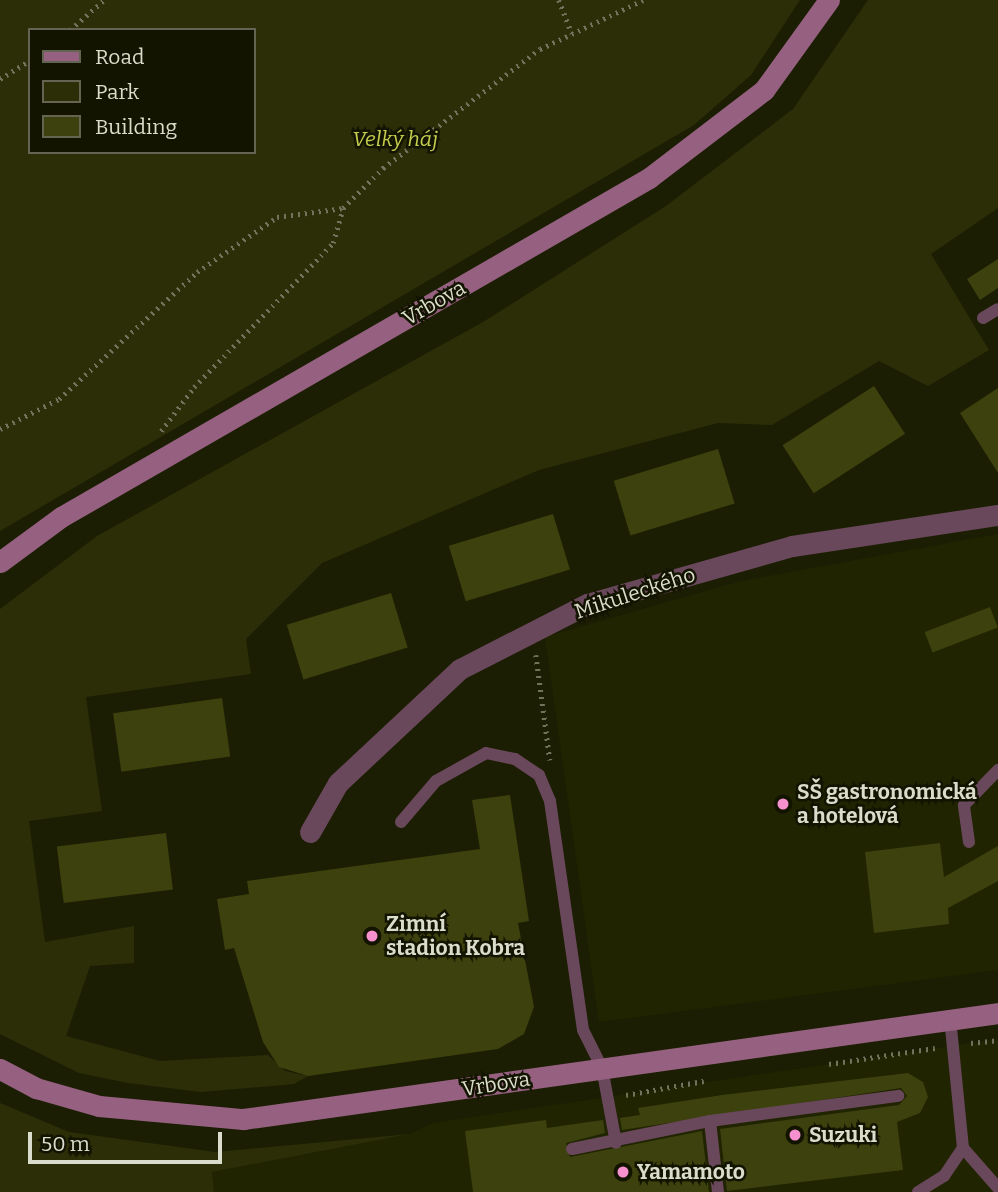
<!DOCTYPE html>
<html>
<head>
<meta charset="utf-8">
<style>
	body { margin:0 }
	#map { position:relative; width:998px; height:1192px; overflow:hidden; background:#1c1e03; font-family:Bitter,serif }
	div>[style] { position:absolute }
	.built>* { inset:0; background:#212401 }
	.green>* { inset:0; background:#2c2e08 }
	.building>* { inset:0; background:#3d410d; transform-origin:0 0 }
	.path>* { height:4.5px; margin-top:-2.25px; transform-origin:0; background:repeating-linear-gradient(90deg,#71735d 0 2px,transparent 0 7px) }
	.lane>* { height:12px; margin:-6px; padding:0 6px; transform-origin:6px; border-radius:6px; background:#6a485c }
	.street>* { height:21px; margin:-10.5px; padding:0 10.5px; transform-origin:10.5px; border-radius:10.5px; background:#6a485c }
	.secondary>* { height:21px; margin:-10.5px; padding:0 10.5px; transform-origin:10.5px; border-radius:10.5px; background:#966181 }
	.dots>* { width:19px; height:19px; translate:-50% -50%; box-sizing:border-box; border:4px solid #131400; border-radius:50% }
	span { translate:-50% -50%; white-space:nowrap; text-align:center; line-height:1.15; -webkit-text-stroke:5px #131400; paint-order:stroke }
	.park-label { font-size:21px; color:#c3cc4d; font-style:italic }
	.street-label { font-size:21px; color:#dadccc }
	.poi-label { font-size:21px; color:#dadccc; font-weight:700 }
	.left { translate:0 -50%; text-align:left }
	.legend { position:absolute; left:28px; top:28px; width:228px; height:126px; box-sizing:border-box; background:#131400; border:2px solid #636452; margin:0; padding:9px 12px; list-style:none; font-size:21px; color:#dadccc }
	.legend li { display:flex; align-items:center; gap:14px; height:35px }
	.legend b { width:35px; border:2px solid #636452 }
	.scale { position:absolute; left:28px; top:1132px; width:194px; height:32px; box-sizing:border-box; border:4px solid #dadccc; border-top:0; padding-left:9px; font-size:21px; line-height:24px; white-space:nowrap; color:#dadccc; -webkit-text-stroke:5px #131400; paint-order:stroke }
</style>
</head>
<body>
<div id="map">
	<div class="built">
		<i style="clip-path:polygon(998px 534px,998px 970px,599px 1022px,545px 637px,741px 581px)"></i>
		<i style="clip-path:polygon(998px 1039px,998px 1192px,214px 1192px,212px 1172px,410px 1134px,433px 1123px)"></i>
	</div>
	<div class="green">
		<i style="clip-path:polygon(evenodd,0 0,800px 0,751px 75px,694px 125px,0 531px,0 0,30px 30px,254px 30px,254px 152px,30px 152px,30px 30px)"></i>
		<i style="clip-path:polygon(868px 0,998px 0,998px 208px,931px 254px,989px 350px,928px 386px,879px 361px,772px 425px,718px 423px,539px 470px,322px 563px,246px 639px,251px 674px,86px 697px,102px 811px,29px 821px,45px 942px,134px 926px,134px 963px,90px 966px,66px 1036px,160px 1061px,268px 1055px,285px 1071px,308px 1076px,294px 1084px,201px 1092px,128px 1083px,79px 1073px,0 1034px,0 609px,97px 536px,483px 322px,666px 206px,793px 109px)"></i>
		<i style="clip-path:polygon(0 1103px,69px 1132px,215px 1152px,410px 1134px,212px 1172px,214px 1192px,0 1192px)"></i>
	</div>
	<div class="building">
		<i style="clip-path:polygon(998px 259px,998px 288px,980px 300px,967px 279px)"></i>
		<i style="left:874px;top:386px;width:57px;height:109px;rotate:57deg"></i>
		<i style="clip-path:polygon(998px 388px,998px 473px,960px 413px)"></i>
		<i style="left:718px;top:449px;width:57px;height:109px;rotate:73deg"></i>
		<i style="left:553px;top:514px;width:58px;height:109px;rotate:73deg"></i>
		<i style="left:391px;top:593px;width:57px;height:109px;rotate:73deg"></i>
		<i style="left:990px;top:607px;width:22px;height:70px;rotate:69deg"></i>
		<i style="left:222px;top:698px;width:59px;height:110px;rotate:82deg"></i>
		<i style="clip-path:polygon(510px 795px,529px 921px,518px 923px,534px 1007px,524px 1034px,498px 1049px,308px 1076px,279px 1067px,263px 1042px,234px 948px,225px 950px,217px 899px,249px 894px,247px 881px,480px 849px,472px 800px)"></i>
		<i style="left:166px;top:833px;width:57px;height:110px;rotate:83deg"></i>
		<i style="clip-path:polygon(940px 843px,944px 877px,998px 846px,998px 881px,948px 908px,949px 924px,874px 933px,865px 852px)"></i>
		<i style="clip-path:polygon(908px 1073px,923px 1082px,928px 1097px,920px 1113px,897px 1122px,903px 1170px,727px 1191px,720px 1129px,899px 1105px,907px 1096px,901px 1088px,622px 1130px,620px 1118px,640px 1115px,638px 1108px,722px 1095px)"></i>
		<i style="clip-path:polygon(546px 1120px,547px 1128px,603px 1120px,605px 1133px,566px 1143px,570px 1157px,702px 1131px,709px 1192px,473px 1192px,465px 1131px)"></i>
	</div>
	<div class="path">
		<i style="left:559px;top:0;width:36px;rotate:69deg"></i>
		<i style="left:70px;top:30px;width:45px;rotate:-41.4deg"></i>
		<i style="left:0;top:79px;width:36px;rotate:-32deg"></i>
		<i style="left:0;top:429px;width:66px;rotate:-27deg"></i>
		<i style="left:59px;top:399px;width:188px;rotate:-42.6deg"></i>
		<i style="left:197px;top:272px;width:97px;rotate:-34.5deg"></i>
		<i style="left:277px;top:217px;width:67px;rotate:-7.8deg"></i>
		<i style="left:161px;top:431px;width:55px;rotate:-53.1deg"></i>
		<i style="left:194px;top:387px;width:200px;rotate:-46deg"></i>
		<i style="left:333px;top:243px;width:36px;rotate:-74deg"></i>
		<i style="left:343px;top:208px;width:57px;rotate:-45deg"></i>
		<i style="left:383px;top:168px;width:197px;rotate:-37.2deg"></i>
		<i style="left:540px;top:49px;width:114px;rotate:-25.4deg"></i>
		<i style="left:536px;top:655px;width:106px;rotate:82.4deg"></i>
		<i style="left:971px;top:1043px;width:27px;rotate:-6deg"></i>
		<i style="left:829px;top:1064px;width:107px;rotate:-8.6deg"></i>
		<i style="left:626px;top:1095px;width:79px;rotate:-10.2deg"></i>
	</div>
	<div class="lane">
		<i style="left:983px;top:318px;width:17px;rotate:-31deg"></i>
		<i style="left:401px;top:822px;width:54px;rotate:-49.5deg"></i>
		<i style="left:436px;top:781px;width:57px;rotate:-29.2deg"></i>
		<i style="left:486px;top:753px;width:30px;rotate:12deg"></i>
		<i style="left:515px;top:759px;width:29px;rotate:34deg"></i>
		<i style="left:539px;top:775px;width:28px;rotate:67deg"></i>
		<i style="left:550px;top:801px;width:231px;rotate:81.8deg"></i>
		<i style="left:583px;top:1030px;width:42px;rotate:63.4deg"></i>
		<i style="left:602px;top:1068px;width:76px;rotate:79.4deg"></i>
		<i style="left:969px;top:842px;width:37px;rotate:-98deg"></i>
		<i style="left:964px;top:805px;width:49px;rotate:-45.8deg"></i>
		<i style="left:710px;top:1121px;width:71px;rotate:83.6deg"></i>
		<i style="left:963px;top:1148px;width:53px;rotate:48.8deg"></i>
		<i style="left:572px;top:1149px;width:141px;rotate:-11.5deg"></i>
		<i style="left:710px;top:1121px;width:190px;rotate:-7.6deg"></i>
		<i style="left:918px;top:1192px;width:31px;rotate:-32deg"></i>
		<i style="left:944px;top:1176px;width:34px;rotate:-56deg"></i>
		<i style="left:963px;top:1148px;width:131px;rotate:-95.7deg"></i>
	</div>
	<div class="street">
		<i style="left:310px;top:832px;width:56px;rotate:-60.3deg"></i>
		<i style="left:338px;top:783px;width:167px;rotate:-43.1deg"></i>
		<i style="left:460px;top:669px;width:143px;rotate:-27.1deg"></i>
		<i style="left:587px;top:604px;width:213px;rotate:-15.8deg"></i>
		<i style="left:792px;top:546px;width:208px;rotate:-8.6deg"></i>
	</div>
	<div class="secondary">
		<i style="left:0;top:562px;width:76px;rotate:-36.4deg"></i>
		<i style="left:61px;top:517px;width:679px;rotate:-29.96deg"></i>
		<i style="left:649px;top:178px;width:145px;rotate:-37.4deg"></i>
		<i style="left:764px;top:90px;width:111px;rotate:-54.2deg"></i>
		<i style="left:0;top:1069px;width:41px;rotate:27.8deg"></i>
		<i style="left:36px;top:1088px;width:66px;rotate:15.9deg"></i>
		<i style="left:99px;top:1106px;width:145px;rotate:5.2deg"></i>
		<i style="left:243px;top:1119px;width:762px;rotate:-7.99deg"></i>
	</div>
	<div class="dots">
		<i style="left:783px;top:804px;background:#f690cf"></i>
		<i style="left:372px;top:936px;background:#f690cf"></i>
		<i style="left:795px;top:1135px;background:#f690cf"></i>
		<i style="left:623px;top:1172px;background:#f690cf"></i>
	</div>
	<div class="park-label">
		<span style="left:395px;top:139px">Velký háj</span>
	</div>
	<div class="street-label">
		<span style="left:434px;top:303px;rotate:-30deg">Vrbova</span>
		<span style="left:635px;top:593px;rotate:-18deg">Mikuleckého</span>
		<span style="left:496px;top:1084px;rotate:-9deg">Vrbova</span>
	</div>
	<div class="poi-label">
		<span class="left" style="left:797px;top:804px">SŠ gastronomická<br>a hotelová</span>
		<span class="left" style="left:386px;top:936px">Zimní<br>stadion Kobra</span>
		<span class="left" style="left:809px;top:1135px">Suzuki</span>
		<span class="left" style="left:637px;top:1172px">Yamamoto</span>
	</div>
	<ul class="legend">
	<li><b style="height:9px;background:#966181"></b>Road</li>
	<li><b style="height:19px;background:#2c2e08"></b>Park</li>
	<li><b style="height:19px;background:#3d410d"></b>Building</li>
	</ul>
	<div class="scale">50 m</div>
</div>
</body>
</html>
